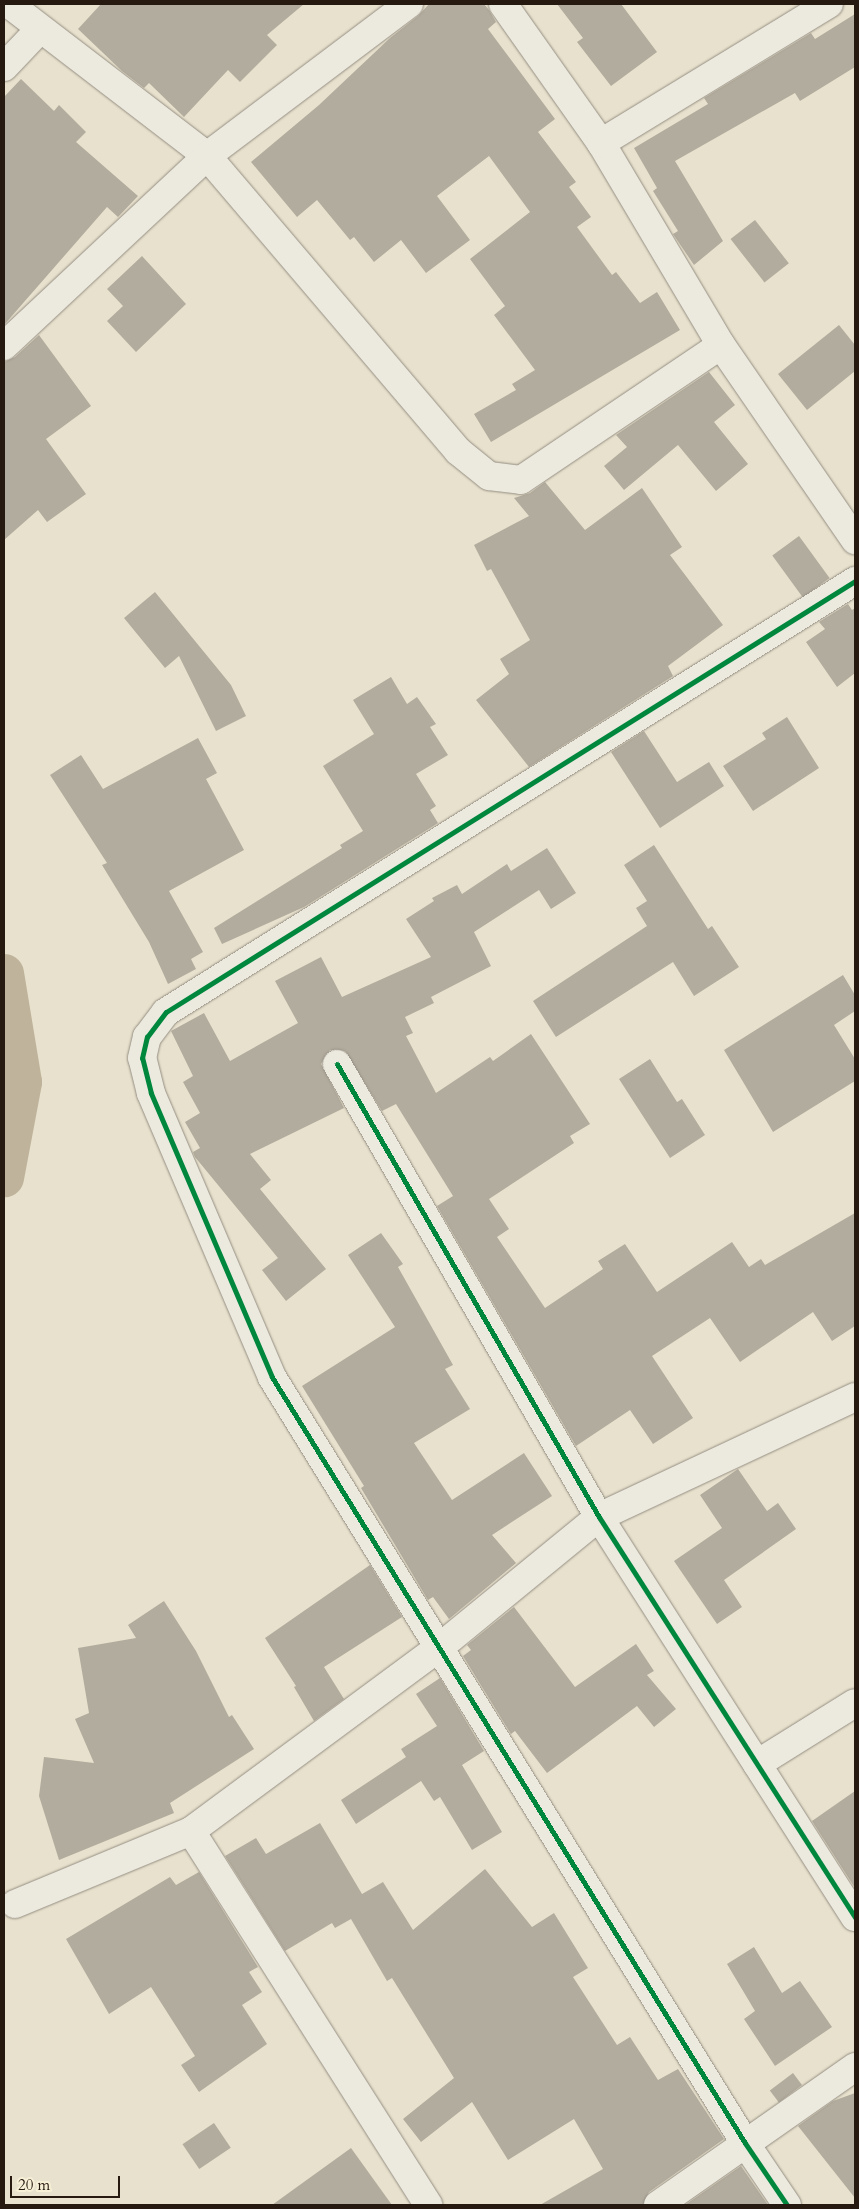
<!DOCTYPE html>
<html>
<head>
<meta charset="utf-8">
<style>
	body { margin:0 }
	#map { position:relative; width:859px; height:2209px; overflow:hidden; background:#e8e1cd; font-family:Cardo,serif }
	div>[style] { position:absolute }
	.canal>* { height:39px; margin:-19.5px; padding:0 19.5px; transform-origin:19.5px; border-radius:19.5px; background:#bfb49b }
	.building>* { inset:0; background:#b2ac9e; transform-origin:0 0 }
	.roads { filter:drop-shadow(0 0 1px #948e82) drop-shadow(0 0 1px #948e82) }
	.street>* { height:28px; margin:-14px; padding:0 14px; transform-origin:14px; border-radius:14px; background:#ece9df }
	.cycleway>* { height:5px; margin:-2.5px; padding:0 2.5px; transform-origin:2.5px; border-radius:2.5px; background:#00873e }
	span { translate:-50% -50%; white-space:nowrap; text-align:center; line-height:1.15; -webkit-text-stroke:4.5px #f8efd7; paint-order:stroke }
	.frame { position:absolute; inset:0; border:5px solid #251910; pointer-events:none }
	.scale { position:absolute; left:10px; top:2176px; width:110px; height:22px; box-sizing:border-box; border:2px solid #251910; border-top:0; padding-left:6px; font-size:15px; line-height:18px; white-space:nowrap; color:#251910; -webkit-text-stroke:4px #f8efd7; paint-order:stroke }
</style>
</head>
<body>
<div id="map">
	<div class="canal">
		<i style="left:4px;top:973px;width:110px;rotate:80.6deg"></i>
		<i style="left:22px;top:1082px;width:97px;rotate:100.7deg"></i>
	</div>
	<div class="building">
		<i style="clip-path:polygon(101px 4px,304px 4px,267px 35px,277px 45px,240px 82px,228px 70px,184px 117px,149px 83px,144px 88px,122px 71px,78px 29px)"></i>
		<i style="clip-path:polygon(429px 4px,484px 4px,489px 10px,496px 22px,488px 29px,555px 119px,538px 132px,576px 182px,569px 187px,591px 217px,577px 227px,612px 275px,616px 272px,640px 303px,657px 292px,680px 330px,491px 442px,474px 414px,516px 390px,512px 384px,535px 370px,494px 315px,505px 306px,470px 259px,530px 212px,489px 156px,437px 196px,470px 240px,426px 273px,401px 240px,374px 262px,354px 237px,350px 240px,317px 200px,297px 217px,251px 162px,319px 105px,390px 38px,418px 16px)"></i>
		<i style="clip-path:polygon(557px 4px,621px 4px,657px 52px,611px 86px,577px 42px,583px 38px)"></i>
		<i style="clip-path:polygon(855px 14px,855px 67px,800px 101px,795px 93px,675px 161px,723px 241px,694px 265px,673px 234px,678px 231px,653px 191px,657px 188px,634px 148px,708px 104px,704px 98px,811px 33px,815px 39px)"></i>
		<i style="clip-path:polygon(21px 79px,54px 111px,59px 105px,86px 132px,76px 142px,138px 196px,118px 217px,107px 207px,4px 325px,4px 97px)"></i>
		<i style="left:755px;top:220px;width:55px;height:31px;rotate:52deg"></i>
		<i style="clip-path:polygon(142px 256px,186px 304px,136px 352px,107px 321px,123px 306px,107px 289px)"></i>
		<i style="clip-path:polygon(839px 325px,855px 345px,855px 371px,807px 410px,778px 374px)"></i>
		<i style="clip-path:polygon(39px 335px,91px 406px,46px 439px,86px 494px,47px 522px,38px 510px,4px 540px,4px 362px,15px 357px)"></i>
		<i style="clip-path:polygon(709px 372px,735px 405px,714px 422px,748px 464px,716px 491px,678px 445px,624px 490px,604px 466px,627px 447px,616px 435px)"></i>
		<i style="clip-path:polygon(545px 482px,585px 530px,642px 488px,682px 547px,670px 555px,723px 625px,668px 666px,673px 676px,529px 767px,476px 700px,509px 674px,500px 659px,530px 640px,491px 569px,487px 571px,474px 545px,529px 516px,514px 498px,530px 493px)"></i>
		<i style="left:799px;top:536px;width:52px;height:33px;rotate:54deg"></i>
		<i style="clip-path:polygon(155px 592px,231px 685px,246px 716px,216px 731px,179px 656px,165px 668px,124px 618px)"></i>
		<i style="clip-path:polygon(848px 604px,852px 610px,855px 608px,855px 673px,837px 687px,806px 642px,825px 629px,819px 622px)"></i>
		<i style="clip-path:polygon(391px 677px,407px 704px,417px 697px,436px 724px,430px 727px,448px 755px,416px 774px,436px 806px,430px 810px,438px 823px,304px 907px,222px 944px,214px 928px,342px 848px,340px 845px,363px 831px,323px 766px,374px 734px,353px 700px)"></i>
		<i style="clip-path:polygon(787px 717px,819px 768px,753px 811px,723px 766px,766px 739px,762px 733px)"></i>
		<i style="clip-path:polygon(644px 731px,677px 782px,709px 762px,724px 786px,660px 828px,611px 752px)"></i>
		<i style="clip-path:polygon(198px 738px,217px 773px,206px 779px,244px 850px,169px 891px,203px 952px,191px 959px,196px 969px,168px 984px,149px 942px,102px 865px,107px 863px,50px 775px,81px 755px,103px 789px)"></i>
		<i style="clip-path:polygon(654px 845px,708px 929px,712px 926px,739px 967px,694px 996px,673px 962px,556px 1037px,533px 1001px,647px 926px,636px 908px,647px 901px,624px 865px)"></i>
		<i style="clip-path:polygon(547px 848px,576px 893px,551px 909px,539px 890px,474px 932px,491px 966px,431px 997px,434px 1003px,405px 1017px,413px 1033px,406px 1036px,436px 1093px,490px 1057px,493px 1061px,531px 1034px,590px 1124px,570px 1136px,574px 1143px,489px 1199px,509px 1229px,497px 1237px,545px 1308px,603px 1269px,598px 1261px,625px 1244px,657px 1292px,732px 1242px,749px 1267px,761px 1259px,765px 1265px,855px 1213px,855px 1326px,832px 1341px,813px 1312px,740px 1362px,710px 1318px,652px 1356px,693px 1418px,653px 1444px,630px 1410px,576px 1446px,437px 1206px,453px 1196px,396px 1104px,382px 1111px,345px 1051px,330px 1050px,321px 1064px,344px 1108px,250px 1154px,271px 1180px,260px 1189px,326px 1269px,286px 1301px,262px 1270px,278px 1258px,195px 1157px,193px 1152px,200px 1148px,185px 1122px,200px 1113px,183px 1082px,193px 1076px,171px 1031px,204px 1013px,230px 1061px,298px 1023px,275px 981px,321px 957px,342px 997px,431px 957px,406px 919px,434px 901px,432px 898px,457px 885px,462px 894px,507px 864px,511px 871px)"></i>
		<i style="clip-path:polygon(843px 975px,855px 995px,855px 1011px,834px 1025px,855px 1059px,855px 1081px,773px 1132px,724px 1050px)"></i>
		<i style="clip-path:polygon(650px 1059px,677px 1102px,682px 1099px,705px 1135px,670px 1158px,619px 1079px)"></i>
		<i style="clip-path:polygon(381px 1233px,403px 1264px,398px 1267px,453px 1365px,445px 1369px,470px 1409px,414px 1443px,452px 1500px,524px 1453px,552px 1496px,492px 1535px,516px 1563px,449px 1619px,433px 1597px,428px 1600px,361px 1488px,364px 1486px,302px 1386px,395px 1327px,348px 1255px)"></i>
		<i style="clip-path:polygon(738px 1469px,767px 1511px,778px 1503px,796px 1529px,724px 1580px,742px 1607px,717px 1624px,674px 1561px,722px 1528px,700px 1495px)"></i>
		<i style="clip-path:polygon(370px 1565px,402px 1617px,324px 1667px,344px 1699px,314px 1721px,294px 1687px,296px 1686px,265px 1638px)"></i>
		<i style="clip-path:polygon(164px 1601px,196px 1651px,229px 1717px,232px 1715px,254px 1749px,170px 1803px,174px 1813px,59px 1860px,39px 1796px,44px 1757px,94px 1763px,75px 1719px,89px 1713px,78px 1648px,136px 1638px,128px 1625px)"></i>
		<i style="clip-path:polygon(514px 1607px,575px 1687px,636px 1644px,654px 1671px,647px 1675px,676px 1709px,654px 1727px,637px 1706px,547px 1773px,515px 1731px,511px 1734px,463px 1656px,471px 1650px,467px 1645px)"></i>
		<i style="clip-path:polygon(440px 1678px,484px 1751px,462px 1765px,502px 1832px,472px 1850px,440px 1797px,434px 1801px,421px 1781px,356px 1824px,341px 1800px,406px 1757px,401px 1749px,437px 1726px,416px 1694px)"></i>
		<i style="clip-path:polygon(855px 1791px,855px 1888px,812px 1821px)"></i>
		<i style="clip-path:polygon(320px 1823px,362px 1894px,383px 1882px,413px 1930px,485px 1869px,532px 1927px,554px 1913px,588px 1968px,573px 1977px,617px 2045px,630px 2037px,658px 2080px,678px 2069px,724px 2139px,649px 2192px,643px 2205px,540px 2205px,603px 2169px,574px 2119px,508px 2160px,472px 2102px,421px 2142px,403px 2119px,454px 2078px,392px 1978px,387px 1981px,351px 1919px,335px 1928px,332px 1923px,285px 1951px,225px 1856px,256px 1838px,266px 1854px)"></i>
		<i style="clip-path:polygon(199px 1872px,258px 1967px,249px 1972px,262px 1992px,242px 2005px,267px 2044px,199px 2092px,181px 2065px,195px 2056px,151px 1987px,109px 2014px,66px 1939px,170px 1877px,176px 1885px)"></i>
		<i style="clip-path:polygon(754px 1947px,782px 1993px,800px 1981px,832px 2027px,775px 2066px,744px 2019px,755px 2011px,727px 1964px)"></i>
		<i style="left:793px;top:2073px;width:15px;height:29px;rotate:53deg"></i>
		<i style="clip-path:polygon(855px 2093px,855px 2198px,798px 2126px,833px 2101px)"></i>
		<i style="left:214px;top:2123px;width:30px;height:38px;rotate:56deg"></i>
		<i style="clip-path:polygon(351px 2148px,392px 2205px,272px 2205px)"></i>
		<i style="clip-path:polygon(741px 2166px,768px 2205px,685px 2205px)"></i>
	</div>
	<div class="roads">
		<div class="street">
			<i style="left:9px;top:4px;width:250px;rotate:37.5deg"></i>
			<i style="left:207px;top:156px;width:387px;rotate:49.6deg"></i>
			<i style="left:458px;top:451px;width:40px;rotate:39deg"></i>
			<i style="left:489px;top:476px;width:32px;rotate:7deg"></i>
			<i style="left:521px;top:480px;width:241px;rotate:-34deg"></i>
			<i style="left:503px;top:4px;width:170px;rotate:54.8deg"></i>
			<i style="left:601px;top:143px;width:235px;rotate:59.3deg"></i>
			<i style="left:721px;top:345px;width:237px;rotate:55.5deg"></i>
			<i style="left:4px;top:67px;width:52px;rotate:-46.5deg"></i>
			<i style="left:601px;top:143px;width:267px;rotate:-31.4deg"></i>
			<i style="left:4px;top:346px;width:278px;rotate:-43.1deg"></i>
			<i style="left:207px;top:156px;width:253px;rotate:-37deg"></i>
			<i style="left:337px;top:1064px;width:523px;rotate:59.96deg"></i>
			<i style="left:599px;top:1517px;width:475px;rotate:57.4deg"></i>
			<i style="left:757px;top:1764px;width:115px;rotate:-31.9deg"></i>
			<i style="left:191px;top:1831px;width:443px;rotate:57.6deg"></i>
			<i style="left:15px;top:1904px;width:191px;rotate:-22.5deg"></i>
			<i style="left:191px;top:1831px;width:310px;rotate:-36.5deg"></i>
			<i style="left:440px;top:1647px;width:205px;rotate:-39.3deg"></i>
			<i style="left:599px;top:1517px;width:283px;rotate:-25.1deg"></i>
			<i style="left:658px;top:2205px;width:241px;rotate:-35deg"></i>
			<i style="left:787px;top:2205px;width:75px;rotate:-124.1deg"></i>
			<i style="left:745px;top:2143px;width:900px;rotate:-121.7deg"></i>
			<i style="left:272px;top:1377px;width:309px;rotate:-113.1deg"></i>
			<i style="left:151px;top:1093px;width:36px;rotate:-104deg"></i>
			<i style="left:142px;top:1058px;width:22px;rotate:-77deg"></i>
			<i style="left:147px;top:1037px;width:31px;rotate:-53deg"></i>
			<i style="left:166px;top:1012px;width:813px;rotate:-32.03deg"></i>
		</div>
	</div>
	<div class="cycleway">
		<i style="left:337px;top:1064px;width:523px;rotate:59.96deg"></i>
		<i style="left:599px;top:1517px;width:475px;rotate:57.4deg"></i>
		<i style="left:787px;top:2205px;width:75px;rotate:-124.1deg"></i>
		<i style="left:745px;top:2143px;width:900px;rotate:-121.7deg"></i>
		<i style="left:272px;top:1377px;width:309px;rotate:-113.1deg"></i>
		<i style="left:151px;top:1093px;width:36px;rotate:-104deg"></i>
		<i style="left:142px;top:1058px;width:22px;rotate:-77deg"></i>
		<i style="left:147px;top:1037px;width:31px;rotate:-53deg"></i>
		<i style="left:166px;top:1012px;width:813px;rotate:-32.03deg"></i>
	</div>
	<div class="frame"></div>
	<div class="scale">20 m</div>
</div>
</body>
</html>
